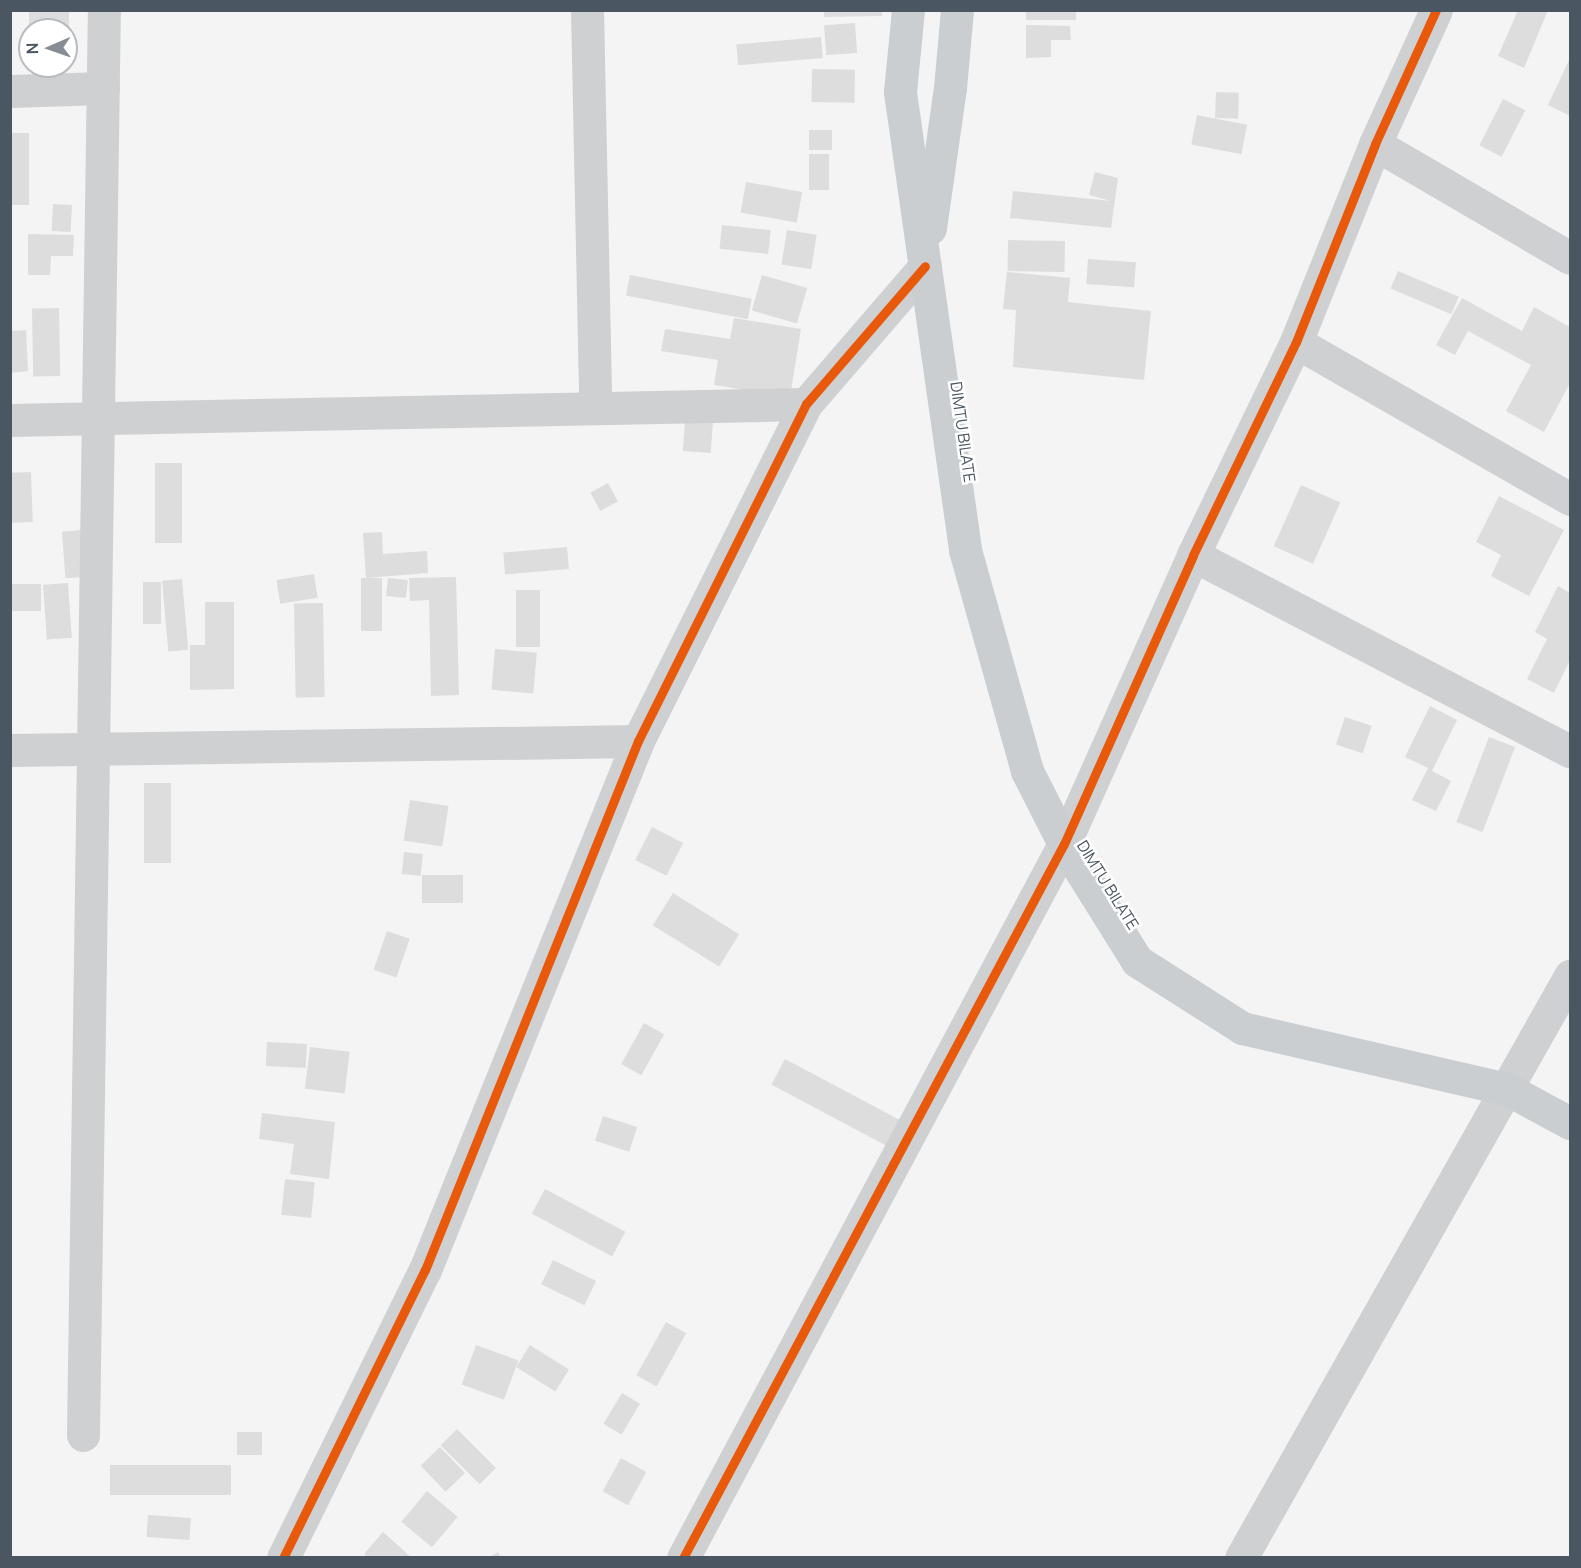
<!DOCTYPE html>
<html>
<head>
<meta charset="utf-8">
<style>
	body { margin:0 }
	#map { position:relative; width:1581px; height:1568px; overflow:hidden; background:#f4f4f4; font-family:Manrope,sans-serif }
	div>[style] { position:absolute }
	.building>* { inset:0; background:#ddddde; transform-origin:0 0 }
	.minor>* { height:33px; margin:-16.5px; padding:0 16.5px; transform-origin:16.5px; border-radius:16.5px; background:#ced0d2 }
	.major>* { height:33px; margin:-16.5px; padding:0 16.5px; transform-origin:16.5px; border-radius:16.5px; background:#caced1 }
	.cycleway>* { height:9px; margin:-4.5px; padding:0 4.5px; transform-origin:4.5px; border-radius:4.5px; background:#e8590c }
	span { translate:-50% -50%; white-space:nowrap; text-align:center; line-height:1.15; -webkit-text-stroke:5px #fff; paint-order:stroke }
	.street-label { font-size:16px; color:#4a5661 }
	.frame { position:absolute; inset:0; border:12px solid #4a5661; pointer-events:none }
	.north { position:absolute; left:18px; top:18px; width:60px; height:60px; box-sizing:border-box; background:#fff; border:2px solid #b7bbc0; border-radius:50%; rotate:268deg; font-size:16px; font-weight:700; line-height:24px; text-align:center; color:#4a5661 }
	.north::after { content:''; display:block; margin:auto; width:21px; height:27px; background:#868d94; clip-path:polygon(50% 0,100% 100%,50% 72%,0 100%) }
</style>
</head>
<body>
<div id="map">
	<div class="building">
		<i style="clip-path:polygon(29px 10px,69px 10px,69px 46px,66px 30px,29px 30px)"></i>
		<i style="clip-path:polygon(824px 10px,882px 10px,882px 16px,824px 17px)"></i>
		<i style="left:1026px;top:10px;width:50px;height:10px"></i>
		<i style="clip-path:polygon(1518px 10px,1548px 10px,1524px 68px,1498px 56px)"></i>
		<i style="left:855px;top:23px;width:30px;height:31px;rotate:86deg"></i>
		<i style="clip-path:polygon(1026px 25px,1070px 26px,1071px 40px,1051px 40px,1051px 57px,1026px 58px)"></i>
		<i style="left:821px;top:37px;width:21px;height:85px;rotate:85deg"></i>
		<i style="clip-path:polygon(1570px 58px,1570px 116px,1548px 105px)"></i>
		<i style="left:812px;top:69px;width:43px;height:33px;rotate:1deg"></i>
		<i style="left:1216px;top:92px;width:23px;height:26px;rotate:2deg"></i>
		<i style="left:1503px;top:99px;width:25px;height:52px;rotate:27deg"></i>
		<i style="left:1197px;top:115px;width:51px;height:30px;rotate:11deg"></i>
		<i style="left:809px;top:130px;width:23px;height:20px"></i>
		<i style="left:10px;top:133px;width:19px;height:72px"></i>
		<i style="left:809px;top:154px;width:20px;height:36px"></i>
		<i style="clip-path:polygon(1095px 172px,1118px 178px,1111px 228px,1010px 218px,1013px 191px,1111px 201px,1089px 195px)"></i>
		<i style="left:746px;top:182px;width:57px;height:31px;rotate:10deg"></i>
		<i style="left:53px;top:204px;width:19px;height:27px;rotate:3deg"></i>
		<i style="left:722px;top:225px;width:49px;height:24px;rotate:6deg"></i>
		<i style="left:787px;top:230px;width:30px;height:35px;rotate:9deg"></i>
		<i style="clip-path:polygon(28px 234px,74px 235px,73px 256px,51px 256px,50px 275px,28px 275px)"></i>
		<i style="left:1008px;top:240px;width:57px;height:31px;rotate:1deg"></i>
		<i style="left:1088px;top:259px;width:48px;height:25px;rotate:4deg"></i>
		<i style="left:1398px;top:271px;width:66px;height:19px;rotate:23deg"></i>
		<i style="clip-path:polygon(1007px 272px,1070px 278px,1068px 302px,1151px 311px,1144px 380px,1013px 367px,1016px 310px,1003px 309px)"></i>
		<i style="left:630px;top:275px;width:124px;height:21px;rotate:11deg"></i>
		<i style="left:762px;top:275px;width:47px;height:37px;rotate:16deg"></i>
		<i style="clip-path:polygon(1462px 298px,1522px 331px,1534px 307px,1570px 327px,1570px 383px,1544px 432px,1506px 411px,1531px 365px,1468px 331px,1455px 355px,1436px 345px)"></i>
		<i style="left:59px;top:308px;width:68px;height:27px;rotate:89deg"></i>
		<i style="clip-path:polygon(734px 318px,801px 329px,790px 397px,714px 385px,718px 360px,661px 351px,665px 329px,730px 339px)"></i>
		<i style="clip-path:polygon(26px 330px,28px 371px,10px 373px,10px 331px)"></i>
		<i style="left:685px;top:420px;width:28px;height:31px;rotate:4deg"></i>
		<i style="left:155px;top:463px;width:27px;height:80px"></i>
		<i style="left:31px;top:472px;width:50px;height:21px;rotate:88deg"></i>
		<i style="left:608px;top:483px;width:21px;height:20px;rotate:62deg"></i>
		<i style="left:1301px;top:485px;width:43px;height:67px;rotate:24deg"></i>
		<i style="clip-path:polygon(1499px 496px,1564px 530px,1529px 596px,1491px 576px,1501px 555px,1476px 542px)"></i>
		<i style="left:82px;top:530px;width:47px;height:20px;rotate:86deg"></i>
		<i style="clip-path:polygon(382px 532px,383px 554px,427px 551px,428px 573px,366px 578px,363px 533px)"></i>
		<i style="left:567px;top:547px;width:22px;height:64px;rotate:85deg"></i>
		<i style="left:314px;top:574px;width:24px;height:38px;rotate:81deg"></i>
		<i style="clip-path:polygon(456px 577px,459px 695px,431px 696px,429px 600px,410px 601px,409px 578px)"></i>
		<i style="left:361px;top:578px;width:21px;height:53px"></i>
		<i style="left:388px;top:578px;width:20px;height:18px;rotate:6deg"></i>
		<i style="left:182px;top:579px;width:71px;height:20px;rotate:85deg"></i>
		<i style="left:143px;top:582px;width:18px;height:42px"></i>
		<i style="left:68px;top:583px;width:55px;height:25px;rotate:86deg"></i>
		<i style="left:10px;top:584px;width:31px;height:27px"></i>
		<i style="clip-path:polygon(1558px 586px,1570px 593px,1570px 660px,1554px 693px,1527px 679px,1547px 639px,1535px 632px)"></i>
		<i style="left:516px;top:590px;width:24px;height:57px"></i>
		<i style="clip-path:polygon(205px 602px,234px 602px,234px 689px,190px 690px,190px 645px,205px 645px)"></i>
		<i style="left:323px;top:603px;width:94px;height:29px;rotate:89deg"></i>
		<i style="left:495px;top:649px;width:42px;height:41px;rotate:5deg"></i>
		<i style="clip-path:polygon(1430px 706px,1457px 720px,1432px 771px,1451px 781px,1436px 811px,1412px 800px,1428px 768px,1405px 757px)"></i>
		<i style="left:1345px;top:717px;width:28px;height:29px;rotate:18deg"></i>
		<i style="left:1489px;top:737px;width:28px;height:91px;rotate:21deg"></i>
		<i style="left:144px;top:783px;width:27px;height:80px"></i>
		<i style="left:410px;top:800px;width:39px;height:41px;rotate:9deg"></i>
		<i style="left:652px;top:827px;width:35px;height:37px;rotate:27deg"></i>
		<i style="left:404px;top:852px;width:19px;height:22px;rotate:6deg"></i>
		<i style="left:422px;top:875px;width:41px;height:28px"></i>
		<i style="left:673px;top:893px;width:78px;height:38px;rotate:32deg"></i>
		<i style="left:387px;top:931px;width:24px;height:41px;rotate:19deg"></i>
		<i style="left:644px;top:1023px;width:23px;height:47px;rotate:29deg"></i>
		<i style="left:267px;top:1042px;width:40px;height:24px;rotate:3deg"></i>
		<i style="left:310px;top:1047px;width:40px;height:42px;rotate:7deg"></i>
		<i style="left:785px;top:1059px;width:144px;height:29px;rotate:28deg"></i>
		<i style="clip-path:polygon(262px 1113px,335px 1122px,329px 1179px,290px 1174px,294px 1144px,259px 1139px)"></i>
		<i style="left:603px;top:1116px;width:36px;height:26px;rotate:18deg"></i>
		<i style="left:285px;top:1179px;width:30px;height:36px;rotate:6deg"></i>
		<i style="left:545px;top:1189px;width:91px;height:28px;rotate:28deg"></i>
		<i style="left:553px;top:1260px;width:48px;height:27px;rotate:26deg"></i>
		<i style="left:666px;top:1322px;width:23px;height:61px;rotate:29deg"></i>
		<i style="left:476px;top:1345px;width:45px;height:42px;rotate:20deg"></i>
		<i style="left:530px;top:1345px;width:46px;height:26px;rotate:32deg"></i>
		<i style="left:622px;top:1393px;width:21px;height:36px;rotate:31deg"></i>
		<i style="left:457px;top:1429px;width:55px;height:23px;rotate:45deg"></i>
		<i style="left:237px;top:1432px;width:25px;height:23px"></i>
		<i style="left:440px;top:1447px;width:36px;height:27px;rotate:46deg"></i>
		<i style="left:621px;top:1458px;width:29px;height:38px;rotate:29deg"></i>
		<i style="left:231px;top:1465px;width:30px;height:121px;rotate:90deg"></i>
		<i style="left:427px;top:1491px;width:40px;height:40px;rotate:40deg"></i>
		<i style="left:148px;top:1515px;width:43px;height:22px;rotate:4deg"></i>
		<i style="clip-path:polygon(383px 1532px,412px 1558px,368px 1558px,364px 1554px)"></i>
		<i style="clip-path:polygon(498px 1552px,501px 1558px,488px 1558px)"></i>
	</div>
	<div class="minor">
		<i style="left:587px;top:10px;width:398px;rotate:88.8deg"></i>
		<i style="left:10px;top:91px;width:93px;rotate:-1.8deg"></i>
		<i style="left:1375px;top:144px;width:226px;rotate:30.3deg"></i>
		<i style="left:1296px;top:342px;width:316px;rotate:29.8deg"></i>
		<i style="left:10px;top:420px;width:796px;rotate:-1.15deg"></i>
		<i style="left:1193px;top:555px;width:425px;rotate:27.5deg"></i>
		<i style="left:10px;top:750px;width:628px;rotate:-0.82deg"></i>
		<i style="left:83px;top:1435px;width:1425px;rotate:-89.16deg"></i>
		<i style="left:283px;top:1558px;width:321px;rotate:-63.8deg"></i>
		<i style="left:425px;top:1270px;width:570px;rotate:-68.07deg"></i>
		<i style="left:638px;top:741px;width:377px;rotate:-63.5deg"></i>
		<i style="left:806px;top:404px;width:182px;rotate:-49.2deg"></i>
		<i style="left:683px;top:1558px;width:809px;rotate:-61.92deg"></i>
		<i style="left:1064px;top:844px;width:316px;rotate:-65.9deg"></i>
		<i style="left:1193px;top:555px;width:237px;rotate:-64.2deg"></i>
		<i style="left:1296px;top:342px;width:213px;rotate:-68.2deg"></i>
		<i style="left:1375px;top:144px;width:147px;rotate:-65.5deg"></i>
		<i style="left:1241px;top:1558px;width:669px;rotate:-60.52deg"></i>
	</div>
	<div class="major">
		<i style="left:908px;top:10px;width:82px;rotate:95.6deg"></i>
		<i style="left:900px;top:92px;width:463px;rotate:81.9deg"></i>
		<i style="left:965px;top:550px;width:230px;rotate:74.3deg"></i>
		<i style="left:1027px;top:771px;width:82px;rotate:63.1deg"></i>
		<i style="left:1064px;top:844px;width:138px;rotate:58deg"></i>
		<i style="left:1137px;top:961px;width:125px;rotate:32.5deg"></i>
		<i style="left:1242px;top:1028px;width:272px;rotate:13deg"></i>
		<i style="left:1507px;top:1089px;width:72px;rotate:28.4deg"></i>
		<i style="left:930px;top:228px;width:141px;rotate:-81.9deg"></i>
		<i style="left:950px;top:88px;width:78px;rotate:-84.9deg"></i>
	</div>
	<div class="cycleway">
		<i style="left:283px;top:1558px;width:321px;rotate:-63.8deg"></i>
		<i style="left:425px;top:1270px;width:570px;rotate:-68.07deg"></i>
		<i style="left:638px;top:741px;width:377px;rotate:-63.5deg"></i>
		<i style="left:806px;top:404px;width:182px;rotate:-49.2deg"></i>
		<i style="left:683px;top:1558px;width:809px;rotate:-61.92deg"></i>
		<i style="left:1064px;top:844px;width:316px;rotate:-65.9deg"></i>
		<i style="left:1193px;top:555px;width:237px;rotate:-64.2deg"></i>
		<i style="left:1296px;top:342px;width:213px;rotate:-68.2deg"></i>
		<i style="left:1375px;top:144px;width:147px;rotate:-65.5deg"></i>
	</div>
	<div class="street-label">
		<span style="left:963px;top:432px;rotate:82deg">DIMTU BILATE</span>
		<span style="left:1108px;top:885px;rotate:58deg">DIMTU BILATE</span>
	</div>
	<div class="frame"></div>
	<div class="north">N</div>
</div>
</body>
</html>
